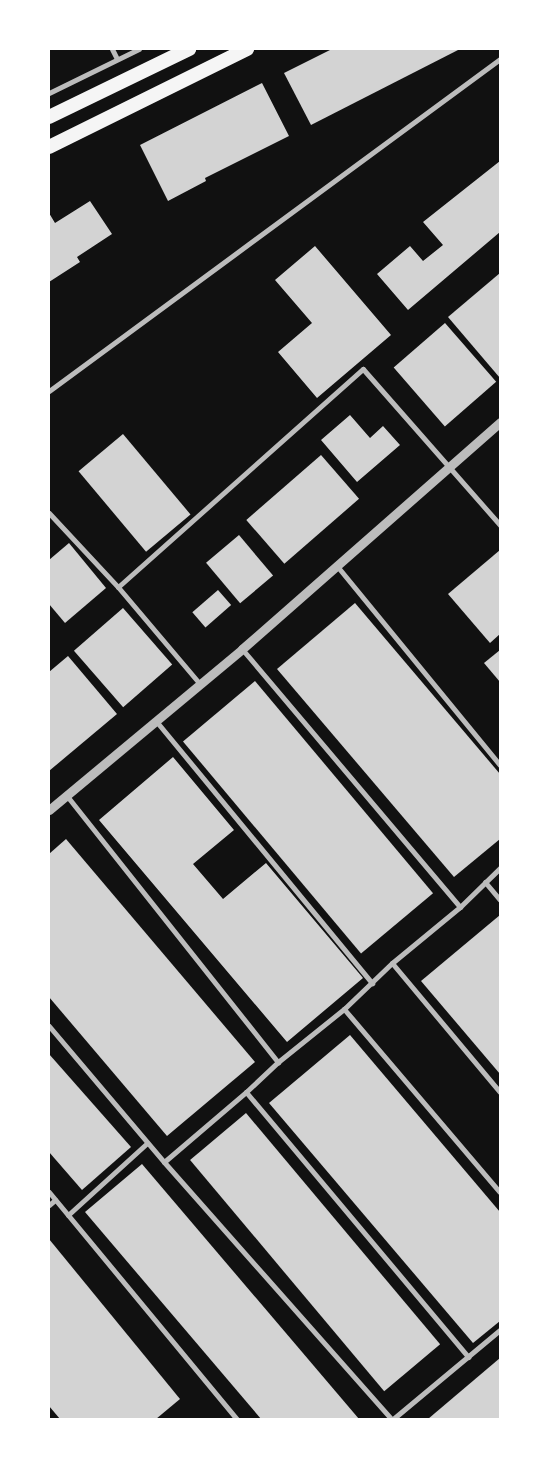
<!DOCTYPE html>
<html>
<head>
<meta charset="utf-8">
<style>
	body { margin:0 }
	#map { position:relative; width:549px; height:1468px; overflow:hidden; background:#111; font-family:"Crimson Pro",serif }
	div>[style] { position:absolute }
	.building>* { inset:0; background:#d3d3d3; transform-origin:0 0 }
	.minor>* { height:5px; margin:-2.5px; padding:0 2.5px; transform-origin:2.5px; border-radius:2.5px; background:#bcbcbc }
	.tertiary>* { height:9px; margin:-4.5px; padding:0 4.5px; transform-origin:4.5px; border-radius:4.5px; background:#bcbcbc }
	.trunk>* { height:14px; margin:-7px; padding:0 7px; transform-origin:7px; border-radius:7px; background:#f5f5f5 }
	span { translate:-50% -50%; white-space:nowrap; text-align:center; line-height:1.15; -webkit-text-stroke:5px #fff; paint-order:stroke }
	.frame { position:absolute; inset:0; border:50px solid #fff; pointer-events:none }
</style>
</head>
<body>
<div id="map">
	<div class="building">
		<i style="clip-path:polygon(332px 49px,460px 49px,311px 125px,284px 73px)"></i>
		<i style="clip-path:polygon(262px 83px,289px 136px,205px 178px,206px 181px,168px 201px,140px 145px)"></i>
		<i style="clip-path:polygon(500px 161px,500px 232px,408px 310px,377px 274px,410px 246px,423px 261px,443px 245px,423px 222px)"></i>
		<i style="clip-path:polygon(90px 201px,112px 234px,77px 257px,80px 262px,49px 282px,49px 213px,55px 223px)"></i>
		<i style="clip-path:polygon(315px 246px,391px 335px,317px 398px,278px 352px,312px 323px,275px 280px)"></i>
		<i style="clip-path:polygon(500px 273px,500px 378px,448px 317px)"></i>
		<i style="left:445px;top:323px;width:78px;height:68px;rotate:49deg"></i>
		<i style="clip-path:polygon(350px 415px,370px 438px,383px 426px,400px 445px,357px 482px,321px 440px)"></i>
		<i style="left:123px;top:434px;width:105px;height:58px;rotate:50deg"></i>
		<i style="left:321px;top:455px;width:58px;height:99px;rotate:49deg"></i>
		<i style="left:239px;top:535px;width:53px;height:43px;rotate:50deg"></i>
		<i style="clip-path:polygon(69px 543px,106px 588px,65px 623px,49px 604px,49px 560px)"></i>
		<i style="clip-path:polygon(500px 550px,500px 634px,490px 643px,448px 594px)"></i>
		<i style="left:218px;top:590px;width:20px;height:34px;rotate:49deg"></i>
		<i style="clip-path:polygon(355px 603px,500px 774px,500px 839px,454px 877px,277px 669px)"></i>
		<i style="left:123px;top:608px;width:75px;height:65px;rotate:49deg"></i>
		<i style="clip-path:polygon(500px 650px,500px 682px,484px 663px)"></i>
		<i style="clip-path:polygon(68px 656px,117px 714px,49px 771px,49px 672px)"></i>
		<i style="left:255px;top:681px;width:277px;height:94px;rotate:50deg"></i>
		<i style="clip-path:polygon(173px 757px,234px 830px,193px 864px,223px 899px,266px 863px,363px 978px,287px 1042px,99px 820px)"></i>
		<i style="clip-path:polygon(66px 839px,255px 1062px,167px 1136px,49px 997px,49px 854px)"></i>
		<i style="clip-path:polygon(500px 915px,500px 1074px,421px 981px)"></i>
		<i style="clip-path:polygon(350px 1035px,500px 1212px,500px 1321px,473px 1343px,269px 1103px)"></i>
		<i style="clip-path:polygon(49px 1054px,131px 1147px,82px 1190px,49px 1152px)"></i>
		<i style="left:246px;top:1113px;width:302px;height:73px;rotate:50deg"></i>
		<i style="clip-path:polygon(142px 1164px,359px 1419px,261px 1419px,85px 1212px)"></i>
		<i style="clip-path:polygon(49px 1239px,180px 1399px,156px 1419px,60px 1419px,49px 1406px)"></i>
		<i style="clip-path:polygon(500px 1358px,500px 1419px,428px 1419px)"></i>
	</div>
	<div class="minor">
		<i style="left:112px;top:49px;width:11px;rotate:63deg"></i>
		<i style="left:49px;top:93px;width:100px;rotate:-26.1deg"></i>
		<i style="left:49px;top:391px;width:560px;rotate:-36.36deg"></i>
		<i style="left:49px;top:513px;width:101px;rotate:47deg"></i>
		<i style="left:118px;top:587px;width:127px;rotate:49.8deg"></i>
		<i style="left:337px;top:566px;width:257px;rotate:50.7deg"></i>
		<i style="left:118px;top:587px;width:328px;rotate:-41.7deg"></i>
		<i style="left:363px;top:369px;width:208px;rotate:48.7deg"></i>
		<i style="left:242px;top:649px;width:338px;rotate:49.8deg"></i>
		<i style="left:156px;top:721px;width:340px;rotate:50.5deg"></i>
		<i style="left:67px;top:796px;width:340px;rotate:51.6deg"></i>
		<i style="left:485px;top:882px;width:23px;rotate:50deg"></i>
		<i style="left:392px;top:963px;width:168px;rotate:50.1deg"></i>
		<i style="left:344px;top:1009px;width:240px;rotate:49.6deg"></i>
		<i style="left:49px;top:1026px;width:178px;rotate:49.8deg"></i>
		<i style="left:164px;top:1162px;width:343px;rotate:48.5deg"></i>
		<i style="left:246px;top:1092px;width:346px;rotate:50deg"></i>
		<i style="left:164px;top:1162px;width:108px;rotate:-40.5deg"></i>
		<i style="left:246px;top:1092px;width:44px;rotate:-43.2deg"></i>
		<i style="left:278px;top:1062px;width:85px;rotate:-38.8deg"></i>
		<i style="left:344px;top:1009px;width:66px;rotate:-43.8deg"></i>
		<i style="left:392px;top:963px;width:88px;rotate:-39.5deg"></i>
		<i style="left:460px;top:907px;width:56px;rotate:-44.3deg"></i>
		<i style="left:49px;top:1192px;width:295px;rotate:50.4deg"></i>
		<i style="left:49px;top:1205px;width:8px;rotate:-40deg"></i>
		<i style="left:68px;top:1215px;width:107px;rotate:-42.3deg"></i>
		<i style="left:393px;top:1419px;width:139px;rotate:-39.8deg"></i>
	</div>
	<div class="tertiary">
		<i style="left:49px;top:810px;width:251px;rotate:-39.8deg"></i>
		<i style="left:242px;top:649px;width:344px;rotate:-41.3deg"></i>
	</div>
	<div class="trunk">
		<i style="left:49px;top:117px;width:156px;rotate:-25.9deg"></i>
		<i style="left:49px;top:147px;width:221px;rotate:-26.3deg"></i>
	</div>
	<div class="frame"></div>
</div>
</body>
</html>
